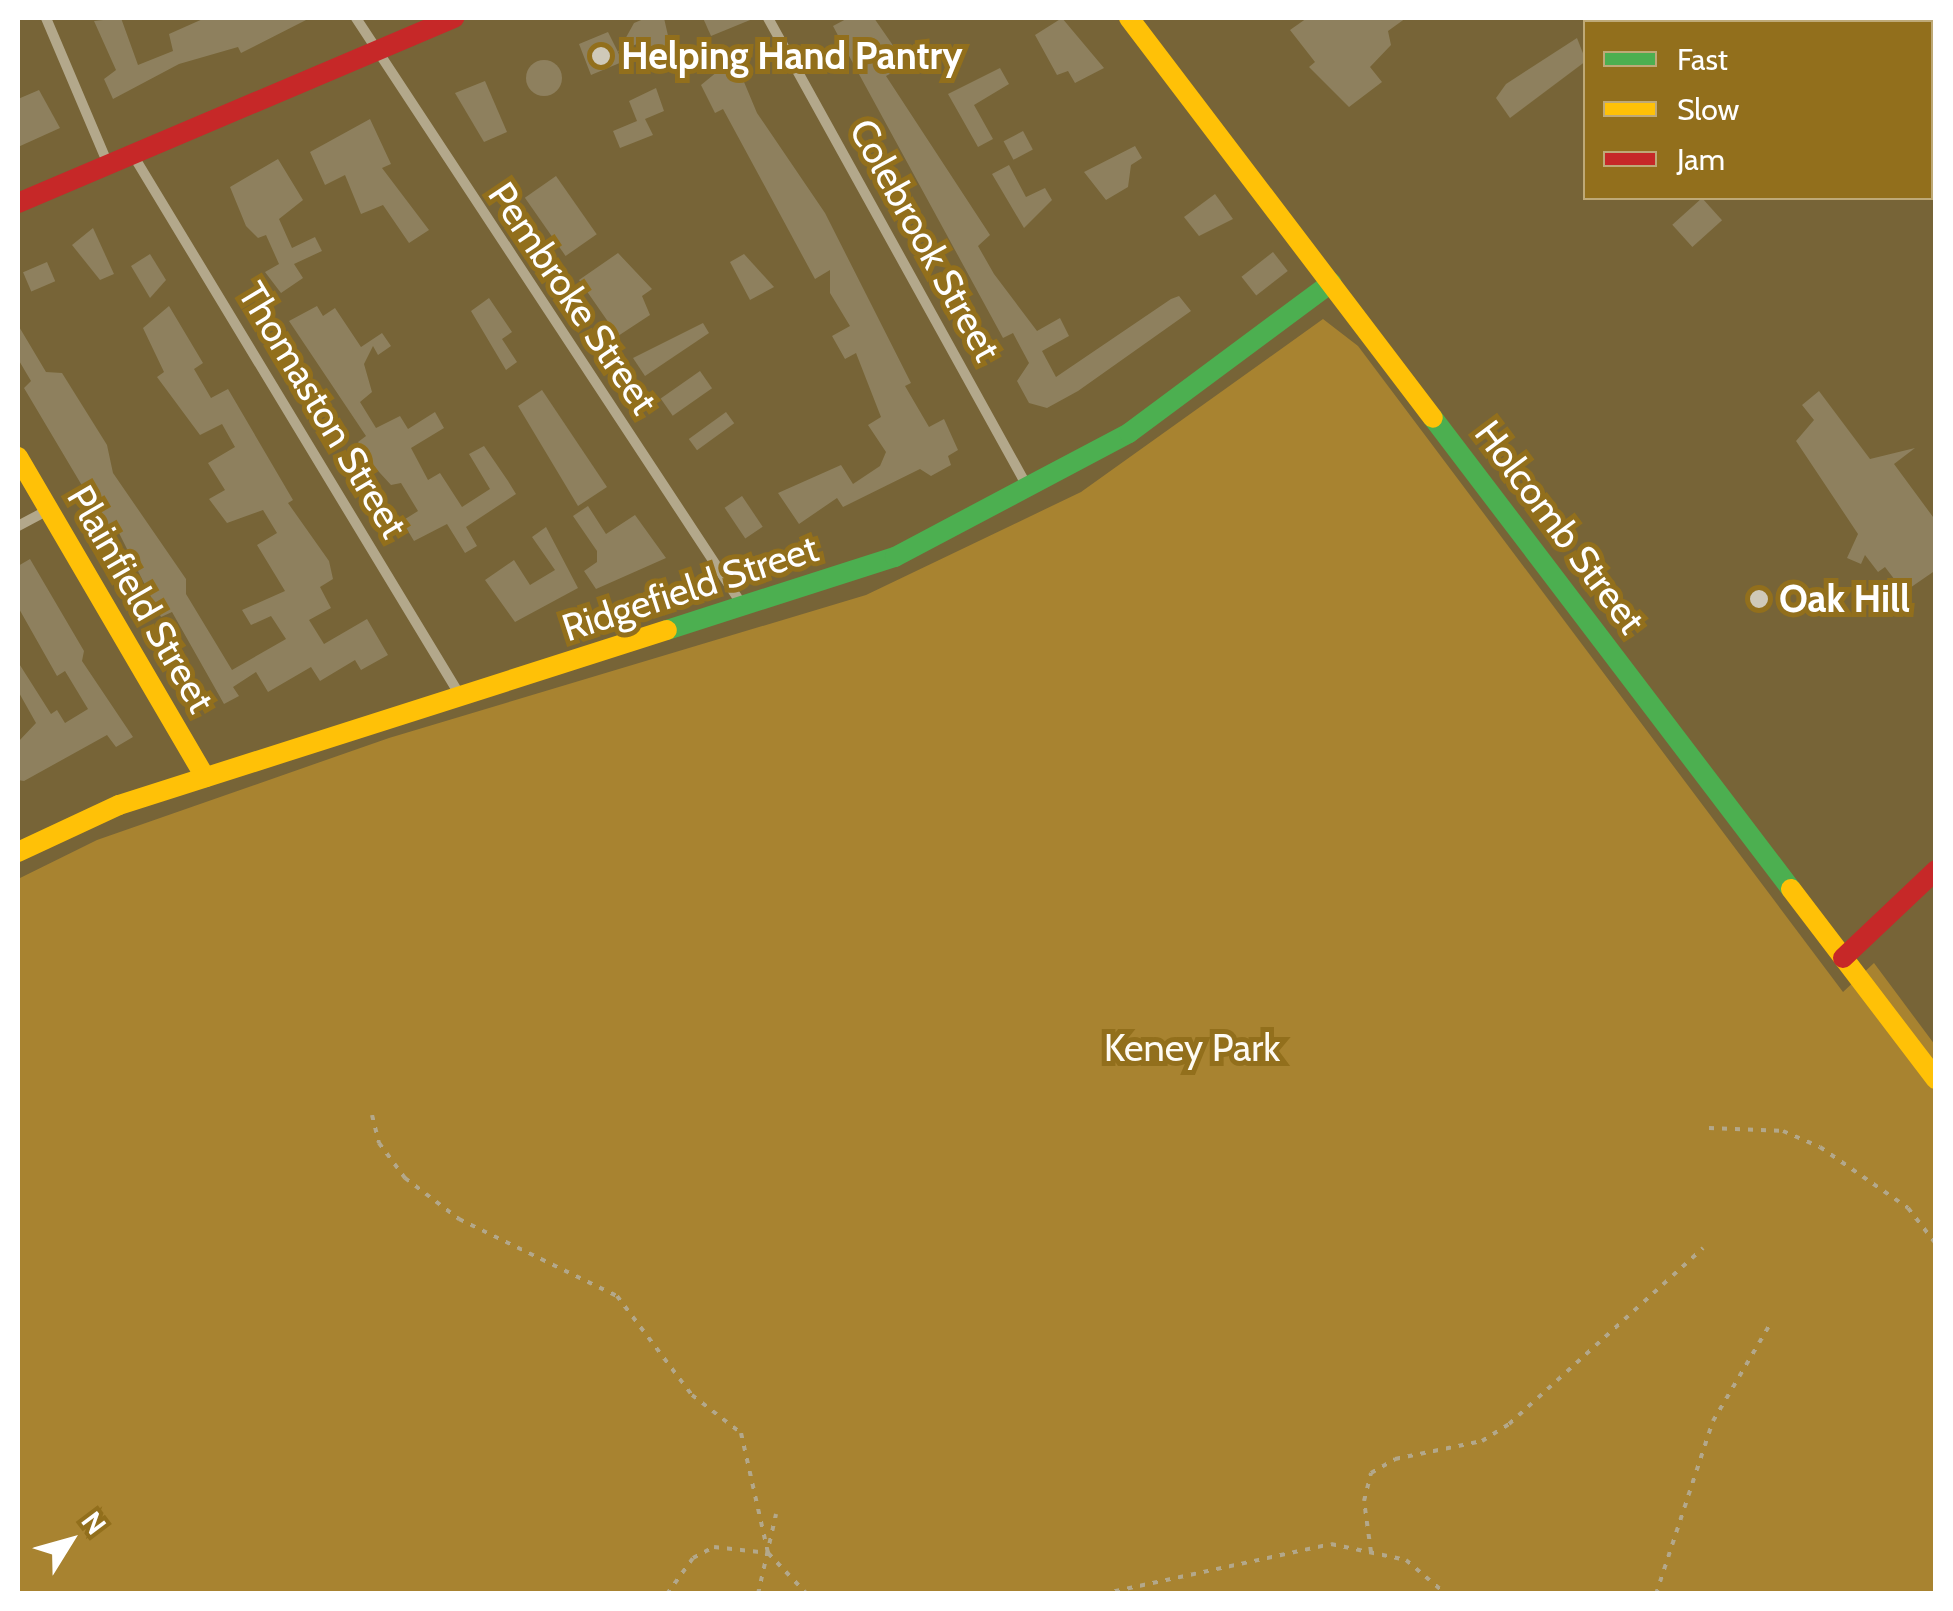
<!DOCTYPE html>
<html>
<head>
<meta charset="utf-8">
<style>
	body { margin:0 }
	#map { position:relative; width:1953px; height:1611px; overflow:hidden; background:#776437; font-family:Cabin,sans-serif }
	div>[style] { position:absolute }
	.green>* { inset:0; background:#a88330 }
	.building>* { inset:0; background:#8e805e; transform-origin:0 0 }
	.round { border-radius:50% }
	.path>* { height:4px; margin-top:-2px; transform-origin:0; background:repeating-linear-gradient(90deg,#b3a88b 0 5px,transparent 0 13px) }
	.street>* { height:10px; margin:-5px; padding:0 5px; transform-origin:5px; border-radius:5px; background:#b3a88b }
	.fast>* { height:20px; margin:-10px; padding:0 10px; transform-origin:10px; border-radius:10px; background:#4caf50 }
	.slow>* { height:20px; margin:-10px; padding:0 10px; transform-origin:10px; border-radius:10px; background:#ffc107 }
	.jam>* { height:20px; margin:-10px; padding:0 10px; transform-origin:10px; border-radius:10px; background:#c62828 }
	.dots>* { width:28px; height:28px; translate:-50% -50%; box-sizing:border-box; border:5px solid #926f1c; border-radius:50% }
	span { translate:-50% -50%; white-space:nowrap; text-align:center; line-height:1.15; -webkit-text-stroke:10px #926f1c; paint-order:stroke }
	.poi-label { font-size:38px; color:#fff; font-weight:700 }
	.left { translate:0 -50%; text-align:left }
	.street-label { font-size:38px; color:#fff }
	.park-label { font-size:38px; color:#fefbf4 }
	.frame { position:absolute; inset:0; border:20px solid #fff; pointer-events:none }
	.legend { position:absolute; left:1583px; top:20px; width:350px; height:180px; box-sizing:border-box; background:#926f1c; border:2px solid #bea977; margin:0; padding:12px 18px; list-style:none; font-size:30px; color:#fff }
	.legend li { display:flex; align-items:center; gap:20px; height:50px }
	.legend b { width:50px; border:2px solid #bea977 }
	.north { position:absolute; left:20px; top:1491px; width:100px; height:100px; -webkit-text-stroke:8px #926f1c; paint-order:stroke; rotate:53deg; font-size:28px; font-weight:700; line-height:40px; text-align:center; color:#fff }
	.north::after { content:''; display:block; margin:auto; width:35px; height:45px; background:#fff; clip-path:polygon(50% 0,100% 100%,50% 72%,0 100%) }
</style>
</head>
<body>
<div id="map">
	<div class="green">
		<i style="clip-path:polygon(1323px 319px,1358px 346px,1843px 992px,1874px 963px,1935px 1045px,1935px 1593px,18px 1594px,18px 879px,97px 840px,389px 738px,866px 595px,1081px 492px)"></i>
	</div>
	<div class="building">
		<i style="clip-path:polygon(121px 18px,138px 65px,173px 51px,169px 34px,205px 18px,308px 19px,241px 53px,238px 47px,179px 64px,113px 99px,104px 79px,116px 70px,94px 21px)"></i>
		<i style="clip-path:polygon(646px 18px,664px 18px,671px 49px,648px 52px,644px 41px,618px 52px,622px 62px,591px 75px,579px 44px,608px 32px,618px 52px,634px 23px)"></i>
		<i style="clip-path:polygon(703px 18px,755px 18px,711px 36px)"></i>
		<i style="clip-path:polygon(848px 18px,874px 18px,892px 44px,904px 66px,886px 76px,990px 235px,978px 246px,994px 274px,1037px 331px,1060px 318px,1069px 336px,1042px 351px,1056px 377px,1171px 299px,1179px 296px,1191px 311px,1078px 391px,1047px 408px,1029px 403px,1017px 381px,1029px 363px,1013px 333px,1003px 338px,842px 43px,833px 26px)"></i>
		<i style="clip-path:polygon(1062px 18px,1104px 68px,1075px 83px,1068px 71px,1057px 75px,1035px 35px)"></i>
		<i style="clip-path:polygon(1307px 18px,1406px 18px,1388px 31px,1391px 45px,1370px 67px,1382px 82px,1349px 107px,1309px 67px,1315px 62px,1290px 30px)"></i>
		<i style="clip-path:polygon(1577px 38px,1586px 61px,1510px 118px,1496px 98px,1506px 84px)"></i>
		<i style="clip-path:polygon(734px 58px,757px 113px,825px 213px,911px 383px,905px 386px,929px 427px,944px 419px,958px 450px,948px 456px,951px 465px,931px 476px,920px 469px,843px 507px,837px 498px,799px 524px,778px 493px,841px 465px,853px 484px,880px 466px,886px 452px,868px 425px,881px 417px,856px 353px,845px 359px,832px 336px,850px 326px,830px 293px,830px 270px,815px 279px,723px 109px,715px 113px,701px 85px)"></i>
		<i class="round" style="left:526px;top:60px;width:36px;height:36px"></i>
		<i style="clip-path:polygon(1000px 68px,1009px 84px,974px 105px,993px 139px,978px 147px,948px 94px)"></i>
		<i style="clip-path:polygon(485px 81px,507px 132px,484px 142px,455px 93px)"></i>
		<i style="clip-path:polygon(656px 88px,664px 111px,645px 119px,653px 135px,620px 148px,613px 131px,637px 121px,629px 101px)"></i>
		<i style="clip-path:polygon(39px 90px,60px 128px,18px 147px,18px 99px)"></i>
		<i style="clip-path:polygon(370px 119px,391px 164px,382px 168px,429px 230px,409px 243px,383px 205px,361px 214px,345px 175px,325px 185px,310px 152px)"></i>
		<i style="left:1023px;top:131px;width:21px;height:22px;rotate:62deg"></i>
		<i style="clip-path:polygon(1135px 146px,1142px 158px,1131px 165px,1128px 187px,1106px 200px,1084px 172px)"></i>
		<i style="clip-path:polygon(278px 159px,303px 200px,279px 219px,292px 248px,315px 237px,322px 251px,294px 264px,303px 278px,281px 293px,265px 272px,279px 264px,266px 235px,258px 238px,246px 226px,230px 187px)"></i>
		<i style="clip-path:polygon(1009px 165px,1026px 197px,1045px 188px,1052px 200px,1024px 228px,992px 174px)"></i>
		<i style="left:556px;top:176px;width:71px;height:38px;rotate:55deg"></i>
		<i style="clip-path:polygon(1215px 194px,1233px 219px,1199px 236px,1184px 217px)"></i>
		<i style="left:1702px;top:198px;width:30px;height:40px;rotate:48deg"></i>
		<i style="clip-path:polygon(93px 228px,114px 274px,100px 280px,72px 245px)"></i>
		<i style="left:1273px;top:252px;width:24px;height:40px;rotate:52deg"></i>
		<i style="clip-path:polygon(618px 253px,652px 289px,642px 296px,650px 315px,618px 336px,579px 280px)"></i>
		<i style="clip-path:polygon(150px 254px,166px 280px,150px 298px,131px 266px)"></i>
		<i style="clip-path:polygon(744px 254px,774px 287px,750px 300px,730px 262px)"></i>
		<i style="left:47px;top:262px;width:21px;height:26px;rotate:67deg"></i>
		<i style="clip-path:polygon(489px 298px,512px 332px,502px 339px,517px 362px,506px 370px,471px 311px)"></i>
		<i style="clip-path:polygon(169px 306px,203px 363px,194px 369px,211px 398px,228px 389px,293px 500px,288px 503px,329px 561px,333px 579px,320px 587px,331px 608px,309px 620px,324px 644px,367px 619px,388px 655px,361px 670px,355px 660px,320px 681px,311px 667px,268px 692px,256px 672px,233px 687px,239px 696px,224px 704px,172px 612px,161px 617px,115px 525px,106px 526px,24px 388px,31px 381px,18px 359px,18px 325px,46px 372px,62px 373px,107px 445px,113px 473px,186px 579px,186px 594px,232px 670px,286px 639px,271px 616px,251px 625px,242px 610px,285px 591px,257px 545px,277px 533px,263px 510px,227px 523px,209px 499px,225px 490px,208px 463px,235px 447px,222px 424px,200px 435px,157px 377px,164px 372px,143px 328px)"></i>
		<i style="clip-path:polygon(317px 306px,323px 316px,335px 308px,361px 347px,382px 333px,391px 346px,378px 355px,373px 346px,364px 364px,372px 392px,360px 402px,376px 428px,400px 416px,408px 429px,435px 412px,444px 428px,411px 448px,428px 480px,440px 473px,462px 507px,490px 489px,469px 454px,484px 446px,508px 481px,516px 494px,466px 527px,477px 546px,465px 553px,447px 524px,414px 541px,402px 521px,418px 511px,401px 483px,391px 485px,369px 461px,358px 442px,366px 436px,289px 321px)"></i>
		<i style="clip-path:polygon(703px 323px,709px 333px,645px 376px,633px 358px)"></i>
		<i style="left:700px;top:371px;width:21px;height:48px;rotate:55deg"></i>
		<i style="clip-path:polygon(542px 390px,607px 487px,578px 506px,518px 406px)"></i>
		<i style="clip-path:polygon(1819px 391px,1870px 459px,1915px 448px,1894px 464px,1936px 521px,1936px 570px,1904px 592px,1885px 567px,1878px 572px,1865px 555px,1861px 564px,1847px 558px,1858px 534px,1796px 441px,1814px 420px,1802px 405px)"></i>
		<i style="left:726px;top:412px;width:14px;height:46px;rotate:54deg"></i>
		<i style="left:742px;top:496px;width:37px;height:21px;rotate:56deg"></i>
		<i style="clip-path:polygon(588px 506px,606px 534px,635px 515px,666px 558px,596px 589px,584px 571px,597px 562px,597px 551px,573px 516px)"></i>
		<i style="clip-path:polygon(546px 527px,578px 588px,515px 622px,485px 580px,514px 560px,530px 585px,555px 570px,532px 537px)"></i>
		<i style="clip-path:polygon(30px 559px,84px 651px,82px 661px,133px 737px,116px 747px,107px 735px,24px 781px,18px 780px,18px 742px,36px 723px,18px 691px,18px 662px,51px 714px,57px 710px,65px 723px,88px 709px,65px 671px,57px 676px,18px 607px,18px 566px)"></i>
	</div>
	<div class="path">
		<i style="left:372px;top:1115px;width:29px;rotate:76deg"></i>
		<i style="left:379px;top:1143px;width:44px;rotate:53.4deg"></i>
		<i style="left:405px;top:1178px;width:68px;rotate:37.2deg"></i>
		<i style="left:459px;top:1219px;width:176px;rotate:26deg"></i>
		<i style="left:617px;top:1296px;width:124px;rotate:52.9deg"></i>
		<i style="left:692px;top:1395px;width:62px;rotate:37.8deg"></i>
		<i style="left:741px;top:1433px;width:123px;rotate:77.3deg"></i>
		<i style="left:768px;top:1553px;width:57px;rotate:46.4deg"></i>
		<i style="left:1709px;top:1128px;width:74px;rotate:2.3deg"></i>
		<i style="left:1783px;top:1131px;width:40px;rotate:23.4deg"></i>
		<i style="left:1820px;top:1147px;width:107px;rotate:34.7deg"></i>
		<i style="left:1908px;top:1208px;width:46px;rotate:52.1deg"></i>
		<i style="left:1371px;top:1552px;width:51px;rotate:-97.8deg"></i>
		<i style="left:1364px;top:1501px;width:29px;rotate:-76deg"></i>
		<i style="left:1371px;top:1473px;width:28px;rotate:-30deg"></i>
		<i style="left:1395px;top:1459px;width:89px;rotate:-11.7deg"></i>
		<i style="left:1482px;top:1441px;width:32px;rotate:-32deg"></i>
		<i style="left:1509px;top:1424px;width:262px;rotate:-42.2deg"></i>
		<i style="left:667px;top:1594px;width:44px;rotate:-54.2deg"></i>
		<i style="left:693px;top:1558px;width:24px;rotate:-28deg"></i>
		<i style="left:714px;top:1547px;width:54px;rotate:6.3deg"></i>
		<i style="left:758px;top:1594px;width:82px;rotate:-77.3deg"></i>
		<i style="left:1102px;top:1594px;width:234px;rotate:-12.3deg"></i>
		<i style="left:1331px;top:1544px;width:77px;rotate:12deg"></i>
		<i style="left:1406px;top:1560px;width:52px;rotate:40.4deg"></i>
		<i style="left:1656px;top:1594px;width:182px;rotate:-71.8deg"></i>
		<i style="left:1713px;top:1421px;width:110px;rotate:-59.5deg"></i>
	</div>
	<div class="street">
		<i style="left:46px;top:18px;width:159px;rotate:67deg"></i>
		<i style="left:356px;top:18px;width:708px;rotate:56.65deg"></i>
		<i style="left:768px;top:18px;width:535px;rotate:61.04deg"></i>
		<i style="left:133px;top:155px;width:634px;rotate:58.82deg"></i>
		<i style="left:18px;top:526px;width:34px;rotate:-28deg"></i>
	</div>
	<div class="fast">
		<i style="left:1433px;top:418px;width:592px;rotate:52.76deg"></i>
		<i style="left:667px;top:630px;width:239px;rotate:-17.8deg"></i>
		<i style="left:895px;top:557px;width:265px;rotate:-27.9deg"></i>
		<i style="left:1129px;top:433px;width:252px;rotate:-36.6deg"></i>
	</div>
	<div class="slow">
		<i style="left:1129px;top:18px;width:502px;rotate:52.77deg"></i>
		<i style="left:18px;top:457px;width:371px;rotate:59.7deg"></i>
		<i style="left:18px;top:852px;width:111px;rotate:-25deg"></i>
		<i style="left:119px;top:805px;width:575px;rotate:-17.71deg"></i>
		<i style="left:1791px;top:889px;width:239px;rotate:52.7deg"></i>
	</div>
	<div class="jam">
		<i style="left:18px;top:203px;width:474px;rotate:-23deg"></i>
		<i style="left:1843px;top:958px;width:128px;rotate:-43.4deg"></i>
	</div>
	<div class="dots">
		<i style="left:601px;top:56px;background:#cfc9b9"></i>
		<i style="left:1759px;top:599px;background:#cfc9b9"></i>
	</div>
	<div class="poi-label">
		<span class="left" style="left:621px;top:56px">Helping Hand Pantry</span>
		<span class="left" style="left:1779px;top:599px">Oak Hill</span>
	</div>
	<div class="street-label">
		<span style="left:925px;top:240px;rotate:61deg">Colebrook Street</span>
		<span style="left:573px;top:298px;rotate:56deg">Pembroke Street</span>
		<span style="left:323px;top:410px;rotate:59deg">Thomaston Street</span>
		<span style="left:1560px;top:527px;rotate:53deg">Holcomb Street</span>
		<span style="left:690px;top:588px;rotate:-18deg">Ridgefield Street</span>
		<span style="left:141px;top:599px;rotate:60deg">Plainfield Street</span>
	</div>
	<div class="park-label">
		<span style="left:1192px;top:1048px">Keney Park</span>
	</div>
	<div class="frame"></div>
	<ul class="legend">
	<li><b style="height:12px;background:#4caf50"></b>Fast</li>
	<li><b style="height:12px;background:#ffc107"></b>Slow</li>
	<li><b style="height:12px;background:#c62828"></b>Jam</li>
	</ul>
	<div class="north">N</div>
</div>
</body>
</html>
